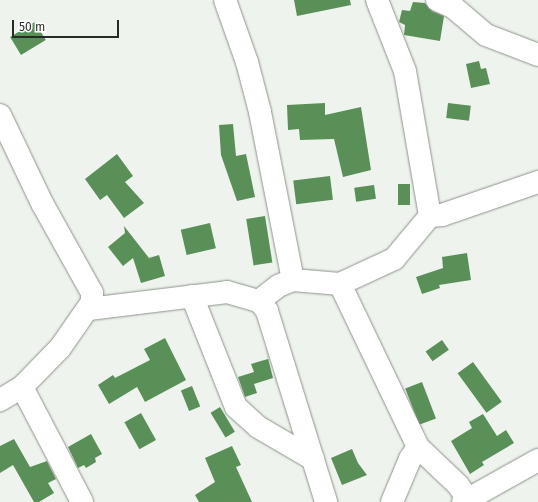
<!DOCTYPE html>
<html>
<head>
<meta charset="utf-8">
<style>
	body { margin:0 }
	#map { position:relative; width:538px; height:502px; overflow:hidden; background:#eef4ed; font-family:"Fira Sans",sans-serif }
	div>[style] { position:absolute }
	.building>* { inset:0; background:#599057; transform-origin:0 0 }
	.roads { filter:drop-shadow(0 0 1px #8d928c) drop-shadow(0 0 1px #8d928c) }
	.minor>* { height:22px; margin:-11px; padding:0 11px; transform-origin:11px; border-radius:11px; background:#fff }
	span { translate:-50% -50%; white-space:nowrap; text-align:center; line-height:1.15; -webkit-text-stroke:3.5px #fff; paint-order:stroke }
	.scale { position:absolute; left:12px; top:20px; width:107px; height:18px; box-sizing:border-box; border:2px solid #282a28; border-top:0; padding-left:5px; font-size:12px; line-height:14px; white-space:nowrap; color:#282a28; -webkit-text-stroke:3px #fff; paint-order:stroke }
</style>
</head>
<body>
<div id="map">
	<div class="building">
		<i style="clip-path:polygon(294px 0,350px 0,351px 5px,297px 16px)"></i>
		<i style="clip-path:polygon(413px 2px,425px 3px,432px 11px,444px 16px,440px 41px,404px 35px,405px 25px,399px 22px,402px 10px,410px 11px)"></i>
		<i style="left:35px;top:22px;width:21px;height:29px;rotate:59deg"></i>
		<i style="clip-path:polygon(479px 61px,481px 69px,486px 68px,490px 84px,471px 88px,466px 64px)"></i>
		<i style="clip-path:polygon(325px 103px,325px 115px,361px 107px,371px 170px,343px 177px,334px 139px,300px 140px,299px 129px,288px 130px,287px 105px)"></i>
		<i style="left:448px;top:103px;width:23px;height:15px;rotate:7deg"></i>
		<i style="clip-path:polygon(233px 124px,236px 156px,246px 154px,255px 197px,237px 201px,221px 155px,219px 125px)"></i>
		<i style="clip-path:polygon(117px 154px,133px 176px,125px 182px,144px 203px,124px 218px,107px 195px,100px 200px,85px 179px)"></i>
		<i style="left:330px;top:176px;width:24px;height:37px;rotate:83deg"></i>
		<i style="left:398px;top:184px;width:12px;height:21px"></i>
		<i style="left:374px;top:185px;width:14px;height:20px;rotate:82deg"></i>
		<i style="left:265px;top:216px;width:47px;height:19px;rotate:81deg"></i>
		<i style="left:210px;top:223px;width:26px;height:30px;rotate:77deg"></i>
		<i style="clip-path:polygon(124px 226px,149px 258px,159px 255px,165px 276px,141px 283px,133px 258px,123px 266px,108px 247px,125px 233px)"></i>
		<i style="clip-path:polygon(467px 253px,471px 280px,439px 285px,440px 288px,422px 294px,416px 277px,443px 268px,442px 257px)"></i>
		<i style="clip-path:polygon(165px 338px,186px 380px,145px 402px,137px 387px,109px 404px,98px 385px,113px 375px,115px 378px,150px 360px,144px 349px)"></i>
		<i style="left:442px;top:340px;width:12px;height:20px;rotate:55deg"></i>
		<i style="clip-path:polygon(265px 346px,273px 378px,254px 384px,257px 393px,245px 397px,238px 377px,254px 372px,251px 364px,268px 359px)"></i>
		<i style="left:473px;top:362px;width:49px;height:19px;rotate:54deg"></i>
		<i style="left:422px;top:382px;width:39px;height:18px;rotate:69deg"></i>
		<i style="left:192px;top:386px;width:22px;height:12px;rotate:68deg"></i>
		<i style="left:220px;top:407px;width:29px;height:11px;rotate:59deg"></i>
		<i style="left:141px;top:413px;width:31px;height:19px;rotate:61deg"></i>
		<i style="clip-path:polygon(483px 414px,497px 436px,506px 430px,514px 443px,482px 462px,484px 465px,470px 474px,451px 441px,472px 428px,469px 422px)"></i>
		<i style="clip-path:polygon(91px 434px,102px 454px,95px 458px,96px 462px,86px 468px,84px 465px,78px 468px,68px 447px)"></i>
		<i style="clip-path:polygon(14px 439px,30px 467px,47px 461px,56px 479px,48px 483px,54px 493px,39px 502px,34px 502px,13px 465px,0 473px,0 446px)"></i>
		<i style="clip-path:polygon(232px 446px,241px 465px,236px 467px,252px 502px,199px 502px,195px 495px,215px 482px,205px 458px)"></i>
		<i style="clip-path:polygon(352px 449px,358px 463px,367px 475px,342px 485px,331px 458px)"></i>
	</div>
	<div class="roads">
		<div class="minor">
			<i style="left:225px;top:0;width:66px;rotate:70.5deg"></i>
			<i style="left:247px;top:62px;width:52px;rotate:75.4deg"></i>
			<i style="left:260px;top:112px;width:171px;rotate:78.9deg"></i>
			<i style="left:377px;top:0;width:76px;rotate:68.5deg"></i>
			<i style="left:405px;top:71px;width:147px;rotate:80.2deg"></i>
			<i style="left:437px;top:0;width:17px;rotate:24deg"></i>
			<i style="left:453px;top:7px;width:43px;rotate:40.3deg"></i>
			<i style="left:486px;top:35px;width:56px;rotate:21deg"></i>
			<i style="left:0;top:115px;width:98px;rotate:64.5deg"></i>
			<i style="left:42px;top:203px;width:103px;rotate:60.9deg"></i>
			<i style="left:92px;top:293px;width:9px;rotate:90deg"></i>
			<i style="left:92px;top:302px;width:56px;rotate:124.8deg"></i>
			<i style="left:60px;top:348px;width:54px;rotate:134.3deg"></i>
			<i style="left:22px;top:387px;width:26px;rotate:149deg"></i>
			<i style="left:340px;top:284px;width:181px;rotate:64.4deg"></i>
			<i style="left:418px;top:447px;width:55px;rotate:43.5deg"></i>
			<i style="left:458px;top:485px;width:16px;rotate:55deg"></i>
			<i style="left:192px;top:296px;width:119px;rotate:68.4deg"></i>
			<i style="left:236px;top:407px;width:30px;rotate:42deg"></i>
			<i style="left:258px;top:427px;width:64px;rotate:30.2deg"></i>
			<i style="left:259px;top:301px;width:24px;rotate:-38deg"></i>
			<i style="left:278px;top:286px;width:16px;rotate:-22deg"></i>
			<i style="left:293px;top:280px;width:47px;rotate:4.9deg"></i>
			<i style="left:340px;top:284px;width:60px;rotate:-24.8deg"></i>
			<i style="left:394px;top:259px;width:56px;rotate:-50.1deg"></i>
			<i style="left:430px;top:216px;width:12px;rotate:-5deg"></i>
			<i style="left:442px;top:215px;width:102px;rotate:-19deg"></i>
			<i style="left:89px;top:309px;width:139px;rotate:-7deg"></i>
			<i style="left:227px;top:292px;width:33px;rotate:16deg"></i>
			<i style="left:259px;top:301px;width:13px;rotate:51deg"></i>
			<i style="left:267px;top:311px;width:200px;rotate:72.8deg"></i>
			<i style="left:22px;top:387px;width:130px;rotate:62.4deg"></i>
			<i style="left:392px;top:502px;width:47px;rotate:-67.3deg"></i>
			<i style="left:410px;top:459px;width:14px;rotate:-56deg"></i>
			<i style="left:463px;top:502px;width:86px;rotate:-29.2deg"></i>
		</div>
	</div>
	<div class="scale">50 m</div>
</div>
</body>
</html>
